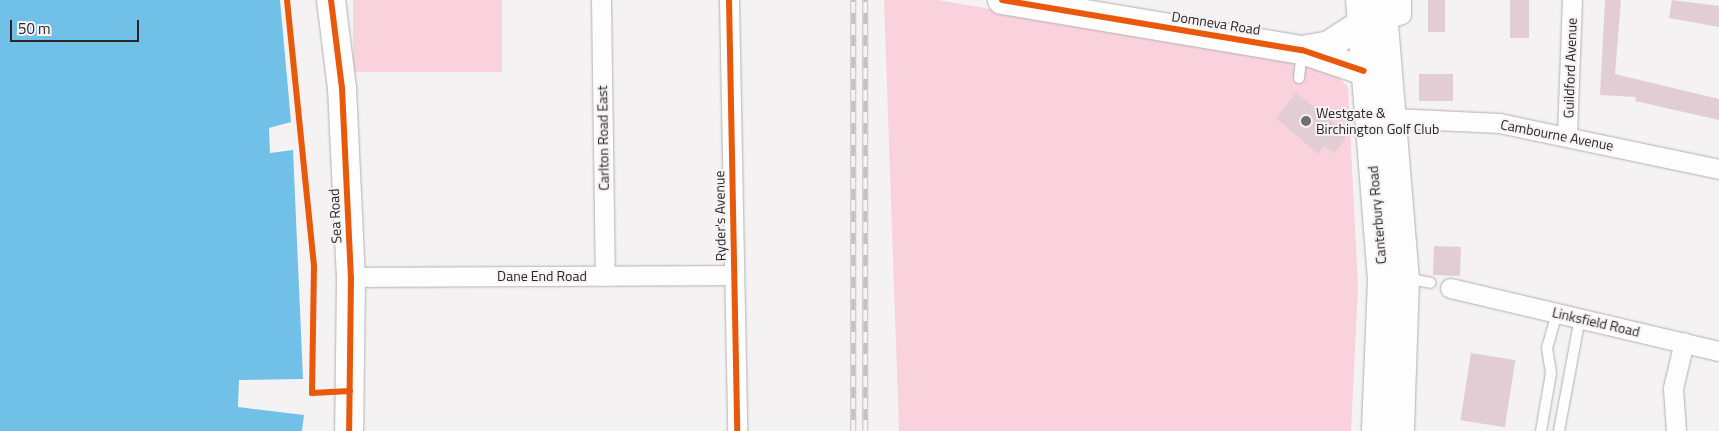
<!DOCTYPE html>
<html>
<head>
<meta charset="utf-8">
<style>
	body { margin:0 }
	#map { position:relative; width:1719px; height:431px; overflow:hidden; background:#f5f2f3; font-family:"Titillium Web",sans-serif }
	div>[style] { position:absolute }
	.green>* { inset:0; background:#fad2de; transform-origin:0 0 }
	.water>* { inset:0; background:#71c0e7 }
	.building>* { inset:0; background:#e2cdd4; transform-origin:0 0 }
	.roads { filter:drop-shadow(0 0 1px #b2b0b0) drop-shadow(0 0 1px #b2b0b0) }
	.lane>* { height:10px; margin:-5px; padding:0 5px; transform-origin:5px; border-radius:5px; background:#fefdfd }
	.street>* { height:19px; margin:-9.5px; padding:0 9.5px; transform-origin:9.5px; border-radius:9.5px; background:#fefdfd }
	.secondary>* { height:28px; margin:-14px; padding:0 14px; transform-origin:14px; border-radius:14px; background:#fefdfd }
	.highway>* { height:28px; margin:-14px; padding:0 14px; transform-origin:14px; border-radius:14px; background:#fefdfd }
	.rail>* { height:5.5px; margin-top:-2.75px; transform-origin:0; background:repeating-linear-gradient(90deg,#f6f1f2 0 11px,#c3c2c2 0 22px); box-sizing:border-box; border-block:1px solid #c3c2c2 }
	.cycleway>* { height:6px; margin:-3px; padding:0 3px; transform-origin:3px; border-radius:3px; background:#e8590c }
	.dots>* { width:14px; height:14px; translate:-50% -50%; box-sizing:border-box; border:2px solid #f6f1f2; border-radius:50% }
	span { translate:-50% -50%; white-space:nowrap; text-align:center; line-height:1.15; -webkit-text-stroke:4px #f6f1f2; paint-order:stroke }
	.street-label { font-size:14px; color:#282727 }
	.poi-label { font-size:14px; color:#282727 }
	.left { translate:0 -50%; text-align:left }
	.scale { position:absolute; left:10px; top:20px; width:129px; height:22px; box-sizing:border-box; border:2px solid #282727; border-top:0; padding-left:6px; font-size:15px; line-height:18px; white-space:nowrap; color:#282727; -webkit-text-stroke:4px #f6f1f2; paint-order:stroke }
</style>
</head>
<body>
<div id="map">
	<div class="green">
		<i style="left:353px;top:0;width:149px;height:72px"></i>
		<i style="clip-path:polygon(884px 0,938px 0,1329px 67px,1348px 87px,1358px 287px,1351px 431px,899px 431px)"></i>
	</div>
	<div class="water">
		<i style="clip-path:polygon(0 0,280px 0,291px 122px,269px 128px,270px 153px,293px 150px,303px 379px,239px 380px,238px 407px,304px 415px,302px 431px,0 431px)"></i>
	</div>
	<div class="building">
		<i style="left:1428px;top:0;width:17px;height:32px"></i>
		<i style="left:1510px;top:0;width:19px;height:38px"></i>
		<i style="clip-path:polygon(1605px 0,1621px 0,1615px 74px,1719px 99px,1719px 120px,1635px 101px,1636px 97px,1600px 95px)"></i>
		<i style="clip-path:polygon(1672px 0,1719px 6px,1719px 27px,1669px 18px)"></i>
		<i style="left:1419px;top:74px;width:34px;height:27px"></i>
		<i style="clip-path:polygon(1296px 93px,1342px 129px,1339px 132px,1346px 138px,1335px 153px,1324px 146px,1318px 154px,1276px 118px)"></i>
		<i style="left:1434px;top:246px;width:27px;height:29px;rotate:2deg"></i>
		<i style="left:1471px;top:353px;width:45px;height:68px;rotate:9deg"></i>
	</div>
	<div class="roads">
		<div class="lane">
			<i style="left:1299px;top:78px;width:27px;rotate:-84deg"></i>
			<i style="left:1406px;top:278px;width:25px;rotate:11deg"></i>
			<i style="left:1541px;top:431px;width:59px;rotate:-80.2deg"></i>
			<i style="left:1551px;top:373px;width:25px;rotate:-99deg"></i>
			<i style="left:1547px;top:348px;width:36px;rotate:-74deg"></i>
			<i style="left:1559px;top:431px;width:115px;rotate:-79.5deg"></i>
		</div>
		<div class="street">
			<i style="left:601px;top:0;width:276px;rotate:89.2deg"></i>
			<i style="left:729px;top:0;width:431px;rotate:88.9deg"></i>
			<i style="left:1383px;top:20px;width:19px;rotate:-18deg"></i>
			<i style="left:1401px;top:14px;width:14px;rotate:-90deg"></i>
			<i style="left:1393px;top:118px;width:106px;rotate:2.7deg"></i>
			<i style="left:1499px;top:123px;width:225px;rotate:11.8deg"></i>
			<i style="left:1567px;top:135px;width:135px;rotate:-87.9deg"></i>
			<i style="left:351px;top:277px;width:382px;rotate:-0.3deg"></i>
			<i style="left:1450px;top:288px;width:276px;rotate:13.2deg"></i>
			<i style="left:1676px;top:431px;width:43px;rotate:-94deg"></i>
			<i style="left:1673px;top:388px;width:47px;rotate:-76.6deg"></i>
		</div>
		<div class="secondary">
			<i style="left:331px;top:0;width:89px;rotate:82.9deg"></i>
			<i style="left:342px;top:88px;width:189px;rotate:87.3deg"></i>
			<i style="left:351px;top:277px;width:154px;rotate:90.7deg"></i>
			<i style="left:1002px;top:0;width:304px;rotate:9.5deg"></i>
			<i style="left:1302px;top:50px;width:65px;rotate:18.7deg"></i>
			<i style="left:1302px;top:50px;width:27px;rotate:-10deg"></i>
			<i style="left:1329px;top:45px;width:38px;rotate:-33deg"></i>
		</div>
		<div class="highway">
			<i style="left:1360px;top:0;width:281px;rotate:85.5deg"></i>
			<i style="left:1382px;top:280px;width:151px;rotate:92.3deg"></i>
			<i style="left:1382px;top:0;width:279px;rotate:85.3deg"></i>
			<i style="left:1405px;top:278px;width:153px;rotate:91.9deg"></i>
		</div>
	</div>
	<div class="rail">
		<i style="left:853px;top:431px;width:431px;rotate:-90deg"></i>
		<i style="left:865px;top:431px;width:431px;rotate:-90deg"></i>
	</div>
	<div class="cycleway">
		<i style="left:287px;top:0;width:267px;rotate:84.2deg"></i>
		<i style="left:314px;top:266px;width:127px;rotate:90.9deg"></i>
		<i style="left:312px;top:393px;width:38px;rotate:-3deg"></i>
		<i style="left:331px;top:0;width:89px;rotate:82.9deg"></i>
		<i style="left:342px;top:88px;width:189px;rotate:87.3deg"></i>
		<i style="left:351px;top:277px;width:154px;rotate:90.7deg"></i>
		<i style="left:729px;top:0;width:431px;rotate:88.9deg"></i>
		<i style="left:1002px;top:0;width:304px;rotate:9.5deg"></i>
		<i style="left:1302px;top:50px;width:65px;rotate:18.7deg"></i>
	</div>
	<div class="dots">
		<i style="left:1306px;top:121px;background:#706e6e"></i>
	</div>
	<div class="street-label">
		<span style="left:1216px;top:23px;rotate:9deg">Domneva Road</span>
		<span style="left:1570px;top:68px;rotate:-88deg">Guildford Avenue</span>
		<span style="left:1557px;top:135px;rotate:11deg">Cambourne Avenue</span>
		<span style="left:603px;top:138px;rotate:-91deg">Carlton Road East</span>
		<span style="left:1377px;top:215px;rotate:-95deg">Canterbury Road</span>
		<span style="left:335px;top:216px;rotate:-93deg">Sea Road</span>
		<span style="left:720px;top:216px;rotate:-91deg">Ryder's Avenue</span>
		<span style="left:542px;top:276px">Dane End Road</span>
		<span style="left:1596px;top:322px;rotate:13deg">Linksfield Road</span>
	</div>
	<div class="poi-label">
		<span class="left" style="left:1316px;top:121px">Westgate &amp;<br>Birchington Golf Club</span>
	</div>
	<div class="scale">50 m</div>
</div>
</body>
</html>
